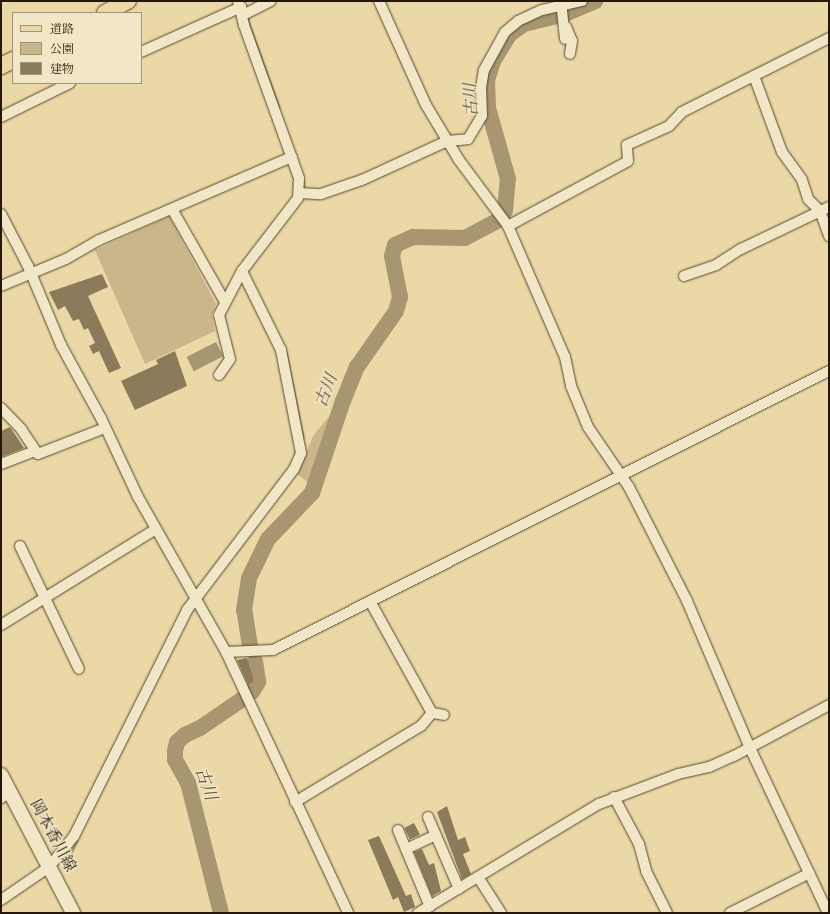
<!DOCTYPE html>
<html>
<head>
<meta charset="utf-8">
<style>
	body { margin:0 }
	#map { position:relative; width:830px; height:914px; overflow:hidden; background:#ead8a6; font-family:Vollkorn,"Noto Serif JP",serif }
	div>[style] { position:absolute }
	.green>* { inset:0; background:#c9b78b }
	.water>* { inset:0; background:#a89670; transform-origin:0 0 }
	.stream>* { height:2.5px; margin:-1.25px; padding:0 1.25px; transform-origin:1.25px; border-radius:1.25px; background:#a89670 }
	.river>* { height:16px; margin:-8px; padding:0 8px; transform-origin:8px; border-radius:8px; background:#a89670 }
	.building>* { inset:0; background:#8c7b5a; transform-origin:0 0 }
	.roads { filter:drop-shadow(0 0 1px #584730) drop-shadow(0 0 1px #584730) }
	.minor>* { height:10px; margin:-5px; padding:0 5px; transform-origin:5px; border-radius:5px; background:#f1e6c5 }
	.secondary>* { height:14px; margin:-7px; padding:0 7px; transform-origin:7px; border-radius:7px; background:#f1e6c5 }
	.primary>* { height:16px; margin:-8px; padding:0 8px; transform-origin:8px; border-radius:8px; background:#ead8a6 }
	span { translate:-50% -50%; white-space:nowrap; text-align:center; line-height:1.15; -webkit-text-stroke:3px #f1e6c5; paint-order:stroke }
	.street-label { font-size:16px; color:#271708 }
	.water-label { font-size:17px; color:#5b4a32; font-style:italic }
	.frame { position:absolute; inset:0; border:2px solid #271708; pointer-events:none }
	.legend { position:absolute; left:12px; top:12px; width:130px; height:72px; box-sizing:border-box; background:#f1e6c5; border:1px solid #a09379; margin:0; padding:5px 7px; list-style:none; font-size:12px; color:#271708 }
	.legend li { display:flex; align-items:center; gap:8px; height:20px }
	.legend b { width:20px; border:1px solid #a09379 }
</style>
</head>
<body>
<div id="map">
	<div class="green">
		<i style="clip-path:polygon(169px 216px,216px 304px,212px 315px,215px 331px,145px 364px,95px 250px)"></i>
		<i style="clip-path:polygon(330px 415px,333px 418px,313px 484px,309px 489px,309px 483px,297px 474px,313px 436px)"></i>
	</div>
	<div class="water">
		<i style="left:216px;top:342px;width:16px;height:33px;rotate:63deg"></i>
	</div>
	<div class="stream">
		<i style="left:249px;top:15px;width:6px;rotate:99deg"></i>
		<i style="left:248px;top:21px;width:91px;rotate:70.2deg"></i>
		<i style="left:303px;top:180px;width:10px;rotate:84deg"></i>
		<i style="left:286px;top:352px;width:87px;rotate:78.7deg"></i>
		<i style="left:59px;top:861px;width:15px;rotate:-37deg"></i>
		<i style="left:71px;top:852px;width:13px;rotate:-63deg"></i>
	</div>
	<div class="river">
		<i style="left:505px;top:211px;width:32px;rotate:-85deg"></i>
		<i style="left:508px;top:179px;width:74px;rotate:-105.7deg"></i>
		<i style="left:488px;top:108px;width:28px;rotate:-92deg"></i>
		<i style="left:487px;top:80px;width:20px;rotate:-72deg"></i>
		<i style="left:493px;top:61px;width:32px;rotate:-58deg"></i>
		<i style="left:510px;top:34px;width:17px;rotate:-36deg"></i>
		<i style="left:524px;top:24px;width:42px;rotate:-13.7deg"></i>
		<i style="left:565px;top:14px;width:33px;rotate:-23deg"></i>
		<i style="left:250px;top:646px;width:36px;rotate:-99deg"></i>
		<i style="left:244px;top:610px;width:32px;rotate:-81deg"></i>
		<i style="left:249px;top:578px;width:43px;rotate:-64deg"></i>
		<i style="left:268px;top:539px;width:64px;rotate:-46.3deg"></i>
		<i style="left:312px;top:493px;width:97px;rotate:-71.4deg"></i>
		<i style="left:343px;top:401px;width:37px;rotate:-68deg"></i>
		<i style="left:357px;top:367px;width:68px;rotate:-55.1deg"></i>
		<i style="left:396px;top:311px;width:15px;rotate:-74deg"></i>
		<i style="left:400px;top:297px;width:42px;rotate:-101deg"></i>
		<i style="left:392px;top:256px;width:11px;rotate:-75deg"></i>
		<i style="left:395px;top:245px;width:20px;rotate:-24deg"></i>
		<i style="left:413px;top:237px;width:52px;rotate:1.1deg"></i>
		<i style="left:465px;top:238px;width:36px;rotate:-28deg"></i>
		<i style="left:252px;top:692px;width:12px;rotate:-59deg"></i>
		<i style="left:258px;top:682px;width:21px;rotate:-98deg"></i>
		<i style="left:221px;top:913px;width:134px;rotate:-104.2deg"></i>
		<i style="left:188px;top:783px;width:26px;rotate:-119deg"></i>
		<i style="left:175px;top:760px;width:9px;rotate:-90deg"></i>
		<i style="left:175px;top:751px;width:9px;rotate:-77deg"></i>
		<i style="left:177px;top:742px;width:11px;rotate:-41deg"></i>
		<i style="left:185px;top:735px;width:17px;rotate:-25deg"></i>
		<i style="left:200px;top:728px;width:50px;rotate:-34.3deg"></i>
	</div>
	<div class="building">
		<i style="clip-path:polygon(102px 274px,108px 287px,88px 296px,121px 368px,109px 373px,99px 351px,93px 354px,89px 346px,95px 343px,88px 328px,84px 330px,79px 319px,73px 321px,65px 306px,58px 310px,49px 292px)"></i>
		<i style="clip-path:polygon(175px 351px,187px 386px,135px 410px,121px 381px,158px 364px,156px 360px)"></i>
		<i style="clip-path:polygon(10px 427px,24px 448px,1px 457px,1px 431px)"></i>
		<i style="clip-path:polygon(247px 658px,253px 677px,253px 682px,248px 684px,237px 660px)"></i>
		<i style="clip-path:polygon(447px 806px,458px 840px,465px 837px,470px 851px,463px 854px,471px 874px,462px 879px,437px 812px)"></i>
		<i style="left:414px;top:823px;width:13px;height:11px;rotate:63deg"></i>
		<i style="clip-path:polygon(379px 836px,406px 896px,411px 894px,415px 907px,404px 912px,398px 897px,393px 900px,368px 840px)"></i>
		<i style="clip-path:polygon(422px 849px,429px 865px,434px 863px,441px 891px,432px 896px,414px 852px)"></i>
	</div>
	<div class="roads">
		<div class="minor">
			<i style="left:379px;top:1px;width:114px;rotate:65.7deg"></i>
			<i style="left:426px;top:105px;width:64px;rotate:59deg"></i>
			<i style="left:459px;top:160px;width:82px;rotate:53.4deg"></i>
			<i style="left:508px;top:226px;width:143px;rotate:66.5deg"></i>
			<i style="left:565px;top:357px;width:30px;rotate:78deg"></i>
			<i style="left:571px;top:386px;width:44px;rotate:67.5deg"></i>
			<i style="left:588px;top:427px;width:73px;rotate:55.7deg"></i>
			<i style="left:629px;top:487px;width:128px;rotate:63deg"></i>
			<i style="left:687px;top:601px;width:160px;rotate:66.8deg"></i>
			<i style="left:750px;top:748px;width:183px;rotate:64.7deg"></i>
			<i style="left:561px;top:1px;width:38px;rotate:84deg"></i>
			<i style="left:243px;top:15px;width:31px;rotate:-27deg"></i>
			<i style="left:566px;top:27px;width:15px;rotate:67deg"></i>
			<i style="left:572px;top:41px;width:13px;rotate:99deg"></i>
			<i style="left:141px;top:52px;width:110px;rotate:-24.2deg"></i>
			<i style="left:754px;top:76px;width:81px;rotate:69.8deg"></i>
			<i style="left:782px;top:152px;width:34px;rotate:54deg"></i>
			<i style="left:802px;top:180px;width:20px;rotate:72deg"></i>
			<i style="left:808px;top:199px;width:17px;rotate:45deg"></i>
			<i style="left:820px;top:211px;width:27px;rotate:70deg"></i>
			<i style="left:1px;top:117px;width:77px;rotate:-26.2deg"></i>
			<i style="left:299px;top:193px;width:22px;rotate:3deg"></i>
			<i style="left:321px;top:194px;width:43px;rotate:-18.9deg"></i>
			<i style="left:362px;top:180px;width:94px;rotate:-24.6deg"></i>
			<i style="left:447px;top:141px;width:21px;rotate:-5deg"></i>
			<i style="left:468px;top:139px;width:27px;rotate:-59deg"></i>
			<i style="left:482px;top:116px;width:28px;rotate:-92deg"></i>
			<i style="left:481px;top:88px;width:18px;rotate:-81deg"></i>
			<i style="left:484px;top:70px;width:43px;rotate:-61.1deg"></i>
			<i style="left:505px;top:32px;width:17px;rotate:-40deg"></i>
			<i style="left:518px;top:21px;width:26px;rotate:-25deg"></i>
			<i style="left:542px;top:10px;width:41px;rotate:-12.7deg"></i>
			<i style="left:172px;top:209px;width:107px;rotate:60.3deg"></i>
			<i style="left:1px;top:214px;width:59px;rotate:62.6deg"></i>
			<i style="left:28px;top:266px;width:86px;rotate:67.3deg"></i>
			<i style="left:61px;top:345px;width:83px;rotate:61.3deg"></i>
			<i style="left:101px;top:418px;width:87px;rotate:64.9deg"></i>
			<i style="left:138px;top:497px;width:178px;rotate:60.4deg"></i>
			<i style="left:226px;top:652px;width:288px;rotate:64.9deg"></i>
			<i style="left:508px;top:226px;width:136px;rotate:-28.4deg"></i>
			<i style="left:628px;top:161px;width:16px;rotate:-94deg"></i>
			<i style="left:627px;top:145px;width:46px;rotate:-24.3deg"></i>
			<i style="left:669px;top:126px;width:19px;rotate:-47deg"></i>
			<i style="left:682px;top:112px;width:165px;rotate:-26.7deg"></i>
			<i style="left:684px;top:276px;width:34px;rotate:-19deg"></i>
			<i style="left:716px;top:265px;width:30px;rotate:-33deg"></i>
			<i style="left:741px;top:249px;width:98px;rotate:-25.5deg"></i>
			<i style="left:1px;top:286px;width:70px;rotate:-22.6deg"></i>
			<i style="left:66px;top:259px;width:38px;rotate:-30deg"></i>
			<i style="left:99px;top:240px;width:210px;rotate:-23.3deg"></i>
			<i style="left:219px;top:375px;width:19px;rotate:-55deg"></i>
			<i style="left:230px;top:359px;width:45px;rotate:-104deg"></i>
			<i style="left:219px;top:315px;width:50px;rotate:-62.4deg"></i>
			<i style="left:1px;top:408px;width:29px;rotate:46deg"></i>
			<i style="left:21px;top:429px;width:30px;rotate:56deg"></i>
			<i style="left:38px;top:454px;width:72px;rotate:-21.2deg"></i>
			<i style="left:1px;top:464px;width:36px;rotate:-21deg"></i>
			<i style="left:20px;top:546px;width:136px;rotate:64.4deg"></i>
			<i style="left:371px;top:603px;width:126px;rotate:61deg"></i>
			<i style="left:432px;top:713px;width:12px;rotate:9deg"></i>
			<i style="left:1px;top:625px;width:180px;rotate:-31.8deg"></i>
			<i style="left:226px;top:652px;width:47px;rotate:-2.4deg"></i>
			<i style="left:273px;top:650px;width:622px;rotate:-26.65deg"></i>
			<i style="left:614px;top:797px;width:53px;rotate:62deg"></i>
			<i style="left:639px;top:844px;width:28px;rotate:75deg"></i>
			<i style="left:646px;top:871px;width:47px;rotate:63.4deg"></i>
			<i style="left:1px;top:798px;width:11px;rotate:-34deg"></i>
			<i style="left:295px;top:802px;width:147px;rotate:-31.1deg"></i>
			<i style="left:421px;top:726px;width:17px;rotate:-50deg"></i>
			<i style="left:428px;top:817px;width:78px;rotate:66.7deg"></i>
			<i style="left:398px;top:830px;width:83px;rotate:67.4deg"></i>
			<i style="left:406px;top:849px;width:33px;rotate:-25deg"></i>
			<i style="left:478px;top:877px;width:43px;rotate:57.4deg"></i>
			<i style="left:1px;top:900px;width:58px;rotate:-34.5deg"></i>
			<i style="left:49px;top:867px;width:40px;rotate:-51deg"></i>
			<i style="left:74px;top:836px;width:253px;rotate:-63.4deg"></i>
			<i style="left:187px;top:610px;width:177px;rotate:-52.8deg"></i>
			<i style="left:294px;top:469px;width:17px;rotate:-66deg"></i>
			<i style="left:301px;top:453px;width:105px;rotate:-101deg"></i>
			<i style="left:281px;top:350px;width:88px;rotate:-116.3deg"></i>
			<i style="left:242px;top:271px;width:92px;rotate:-52.5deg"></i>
			<i style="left:298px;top:198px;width:20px;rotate:-87deg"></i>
			<i style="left:299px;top:178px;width:163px;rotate:-109.8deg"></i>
			<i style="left:244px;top:25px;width:25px;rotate:-104deg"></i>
			<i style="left:418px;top:913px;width:211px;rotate:-31.1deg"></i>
			<i style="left:599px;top:804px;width:85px;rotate:-20.8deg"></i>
			<i style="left:678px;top:774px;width:32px;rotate:-13deg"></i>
			<i style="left:709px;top:767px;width:27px;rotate:-24deg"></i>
			<i style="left:734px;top:756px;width:108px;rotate:-28.2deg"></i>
			<i style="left:730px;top:913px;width:89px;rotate:-26.6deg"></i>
		</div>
		<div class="secondary">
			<i style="left:1px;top:775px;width:156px;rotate:62.4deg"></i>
		</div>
		<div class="primary">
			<i style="left:105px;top:13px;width:26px;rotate:-28deg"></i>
			<i style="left:1px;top:66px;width:13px;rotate:-27deg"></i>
		</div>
	</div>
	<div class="street-label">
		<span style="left:52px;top:836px;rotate:62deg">岡本香川線</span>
	</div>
	<div class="water-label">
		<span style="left:472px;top:100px;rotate:-94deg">古川</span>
		<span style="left:327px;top:391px;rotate:-69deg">古川</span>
		<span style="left:205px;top:784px;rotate:70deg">古川</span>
	</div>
	<div class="frame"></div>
	<ul class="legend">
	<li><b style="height:5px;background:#ead8a6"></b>道路</li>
	<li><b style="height:11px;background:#c9b78b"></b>公園</li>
	<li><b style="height:11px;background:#8c7b5a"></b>建物</li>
	</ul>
</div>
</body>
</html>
